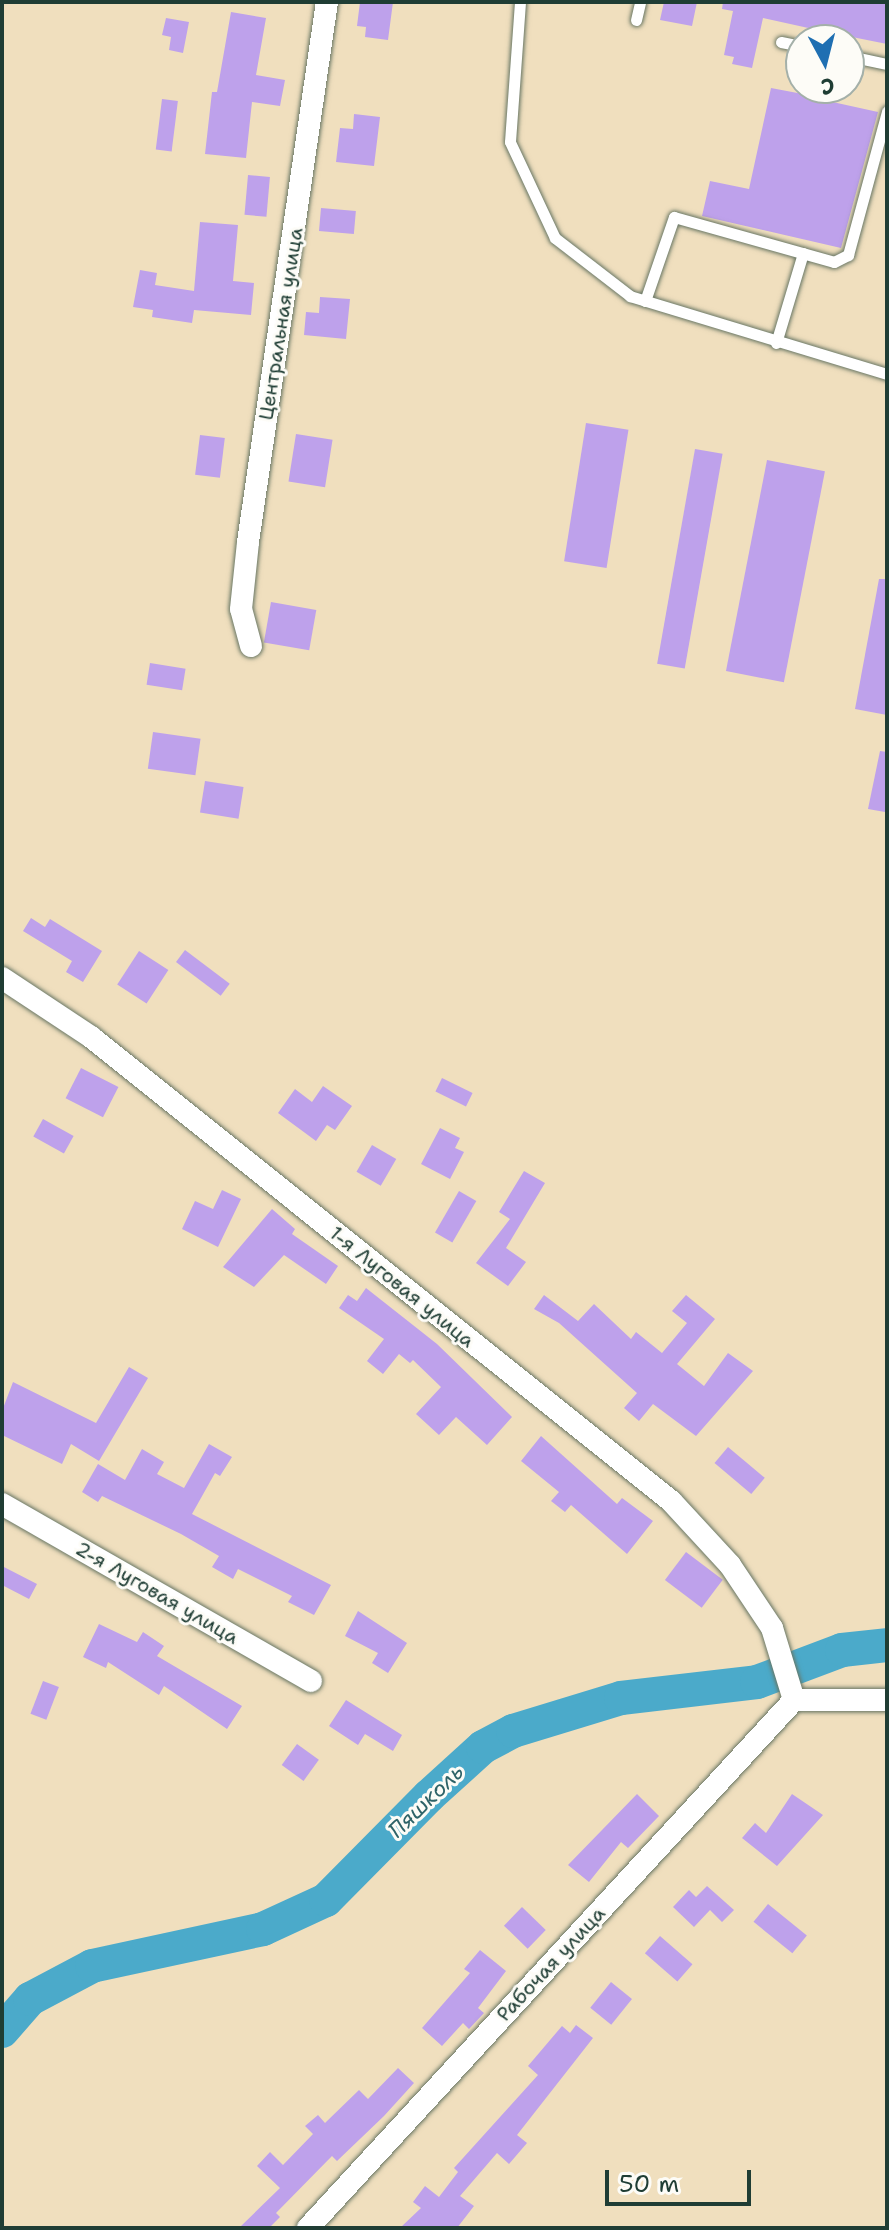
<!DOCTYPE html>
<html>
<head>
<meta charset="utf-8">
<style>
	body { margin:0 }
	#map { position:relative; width:889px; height:2230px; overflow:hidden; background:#f0dfbe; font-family:"Shantell Sans",sans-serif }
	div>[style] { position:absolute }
	.river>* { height:34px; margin:-17px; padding:0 17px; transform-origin:17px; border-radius:17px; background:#4baaca }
	.building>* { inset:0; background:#bea1eb; transform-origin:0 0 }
	.roads { filter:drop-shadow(0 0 2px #687664) drop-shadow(0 0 2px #687664) }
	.service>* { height:11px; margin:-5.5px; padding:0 5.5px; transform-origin:5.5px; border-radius:5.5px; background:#fff }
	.minor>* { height:22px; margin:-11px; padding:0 11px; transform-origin:11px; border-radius:11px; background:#fff }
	span { translate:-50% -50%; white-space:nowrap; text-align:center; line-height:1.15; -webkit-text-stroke:6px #fdfcf7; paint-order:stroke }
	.street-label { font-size:20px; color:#1f3d34 }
	.water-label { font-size:22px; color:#2e6368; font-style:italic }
	.frame { position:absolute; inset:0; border:4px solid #1f3d34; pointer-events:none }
	.north { position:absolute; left:785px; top:24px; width:80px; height:80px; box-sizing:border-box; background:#fdfcf7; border:2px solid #a4b0a9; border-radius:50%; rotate:173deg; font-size:22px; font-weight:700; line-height:32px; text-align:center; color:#1f3d34 }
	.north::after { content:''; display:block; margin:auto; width:28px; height:36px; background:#1f6fb2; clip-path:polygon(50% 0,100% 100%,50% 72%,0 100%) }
	.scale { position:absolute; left:605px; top:2170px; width:146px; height:36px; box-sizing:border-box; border:4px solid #1f3d34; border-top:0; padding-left:10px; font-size:24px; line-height:28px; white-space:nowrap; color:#1f3d34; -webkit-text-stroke:6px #fdfcf7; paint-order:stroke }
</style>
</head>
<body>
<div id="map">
	<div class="river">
		<i style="left:2px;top:2031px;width:43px;rotate:-48.8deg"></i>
		<i style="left:30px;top:1999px;width:70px;rotate:-28deg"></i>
		<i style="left:92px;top:1966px;width:175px;rotate:-12.2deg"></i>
		<i style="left:263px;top:1929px;width:69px;rotate:-24.7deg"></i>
		<i style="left:326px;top:1900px;width:146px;rotate:-45.3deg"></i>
		<i style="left:429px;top:1796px;width:73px;rotate:-42.2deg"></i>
		<i style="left:483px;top:1747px;width:34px;rotate:-28deg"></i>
		<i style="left:513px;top:1731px;width:113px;rotate:-17deg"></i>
		<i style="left:621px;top:1698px;width:137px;rotate:-6.7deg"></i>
		<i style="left:757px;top:1682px;width:91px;rotate:-20.6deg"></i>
		<i style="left:842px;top:1650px;width:45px;rotate:-6.3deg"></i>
	</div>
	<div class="building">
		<i style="clip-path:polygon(360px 2px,393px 2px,388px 40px,365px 37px,366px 27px,357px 26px)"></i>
		<i style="clip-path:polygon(664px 2px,697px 2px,692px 26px,660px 20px)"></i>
		<i style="clip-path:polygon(723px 2px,887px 2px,887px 44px,842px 35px,841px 40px,820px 40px,822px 31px,763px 18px,752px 68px,732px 64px,734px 57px,724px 55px,733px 11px,722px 9px)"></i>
		<i style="clip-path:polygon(231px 12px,266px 18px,256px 75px,285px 80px,280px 106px,252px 102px,246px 158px,205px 154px,212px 92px,217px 92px)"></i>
		<i style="clip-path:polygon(166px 18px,189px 22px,183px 53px,169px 50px,171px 37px,162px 35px)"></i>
		<i style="clip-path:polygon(771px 88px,808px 95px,810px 88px,831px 88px,828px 101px,878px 112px,841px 248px,702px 216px,710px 181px,749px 189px)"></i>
		<i style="left:162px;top:99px;width:16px;height:51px;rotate:7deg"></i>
		<i style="clip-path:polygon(354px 114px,380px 117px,374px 166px,336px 162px,340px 128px,353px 129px)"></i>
		<i style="left:248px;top:175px;width:22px;height:40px;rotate:5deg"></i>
		<i style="left:321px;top:208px;width:35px;height:23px;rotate:5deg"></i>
		<i style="clip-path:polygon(200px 222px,238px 225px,233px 281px,254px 283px,251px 315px,194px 310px,192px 323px,152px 317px,153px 310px,133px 307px,140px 270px,157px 273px,155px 285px,194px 291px)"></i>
		<i style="clip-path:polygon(320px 297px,350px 299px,346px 339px,304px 335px,306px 312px,319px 313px)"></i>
		<i style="left:586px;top:423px;width:43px;height:140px;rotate:9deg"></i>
		<i style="left:296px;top:434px;width:37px;height:48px;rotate:9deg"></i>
		<i style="left:200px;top:435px;width:25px;height:40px;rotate:7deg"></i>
		<i style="left:695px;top:449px;width:28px;height:218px;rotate:10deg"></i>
		<i style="left:767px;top:460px;width:59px;height:215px;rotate:11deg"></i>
		<i style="clip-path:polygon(879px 579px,887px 579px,887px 715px,855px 709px)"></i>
		<i style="left:271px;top:602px;width:46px;height:41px;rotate:10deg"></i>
		<i style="left:150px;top:663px;width:36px;height:22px;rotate:9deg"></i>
		<i style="left:153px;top:732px;width:48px;height:37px;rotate:8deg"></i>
		<i style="clip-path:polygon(880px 751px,887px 752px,885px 812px,868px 809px)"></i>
		<i style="left:205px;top:781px;width:39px;height:32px;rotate:9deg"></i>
		<i style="clip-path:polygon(31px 918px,45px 927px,50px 919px,102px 951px,83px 982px,66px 972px,72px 961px,23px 931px)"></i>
		<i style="left:185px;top:950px;width:56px;height:15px;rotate:37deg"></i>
		<i style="left:139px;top:951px;width:35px;height:40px;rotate:33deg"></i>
		<i style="left:81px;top:1068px;width:42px;height:34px;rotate:27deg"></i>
		<i style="left:442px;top:1078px;width:34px;height:15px;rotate:26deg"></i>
		<i style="clip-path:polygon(323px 1086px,352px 1106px,335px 1130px,327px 1125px,316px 1141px,278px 1113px,295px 1089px,312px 1102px)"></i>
		<i style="left:43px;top:1119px;width:35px;height:20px;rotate:29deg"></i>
		<i style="clip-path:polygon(440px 1128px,460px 1138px,455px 1148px,464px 1152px,450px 1179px,421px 1164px)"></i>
		<i style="left:372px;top:1145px;width:28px;height:31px;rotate:30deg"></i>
		<i style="clip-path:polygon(524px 1171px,545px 1183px,506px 1248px,526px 1262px,508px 1286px,476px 1263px,510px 1219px,499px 1212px)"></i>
		<i style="clip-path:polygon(222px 1190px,241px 1199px,218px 1247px,182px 1229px,195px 1201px,213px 1209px)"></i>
		<i style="left:459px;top:1191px;width:20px;height:48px;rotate:30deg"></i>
		<i style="clip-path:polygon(272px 1209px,295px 1229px,292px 1234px,338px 1266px,326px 1284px,284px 1255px,254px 1287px,223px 1267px)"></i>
		<i style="clip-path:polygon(366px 1288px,437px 1344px,512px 1417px,487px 1445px,456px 1417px,439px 1435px,416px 1414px,441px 1387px,413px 1360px,410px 1363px,399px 1354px,383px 1374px,367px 1361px,384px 1339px,339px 1308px,348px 1295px,357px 1301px)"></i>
		<i style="clip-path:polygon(544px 1295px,578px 1321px,594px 1304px,631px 1339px,636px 1332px,662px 1353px,687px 1323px,672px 1311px,686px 1295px,715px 1319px,677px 1364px,704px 1386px,728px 1353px,753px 1371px,696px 1436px,653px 1404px,639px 1421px,624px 1408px,637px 1393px,559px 1323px,534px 1309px)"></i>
		<i style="clip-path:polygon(129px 1367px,148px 1378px,99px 1461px,71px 1444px,62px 1464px,2px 1435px,2px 1411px,13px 1382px,96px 1423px)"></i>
		<i style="clip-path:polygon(541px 1436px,617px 1504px,622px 1498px,653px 1521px,627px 1554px,571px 1505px,565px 1512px,551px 1501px,559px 1492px,521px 1461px)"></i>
		<i style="clip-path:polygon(209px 1444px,232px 1457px,220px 1476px,215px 1473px,192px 1514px,331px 1585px,314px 1615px,288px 1602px,292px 1596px,238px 1569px,233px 1579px,212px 1567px,219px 1556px,181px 1534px,102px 1496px,98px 1502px,82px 1492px,98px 1464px,125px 1480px,142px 1449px,164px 1462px,157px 1474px,184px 1488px)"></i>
		<i style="left:728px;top:1447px;width:48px;height:21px;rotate:40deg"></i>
		<i style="left:686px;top:1552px;width:46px;height:35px;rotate:37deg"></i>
		<i style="clip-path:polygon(2px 1566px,37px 1584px,29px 1599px,2px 1585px)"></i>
		<i style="clip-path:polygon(358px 1611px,407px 1643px,388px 1673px,372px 1663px,378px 1653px,345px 1636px)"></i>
		<i style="clip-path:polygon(99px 1624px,137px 1642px,143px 1632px,164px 1646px,157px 1656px,242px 1706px,227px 1729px,164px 1686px,159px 1695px,108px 1662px,106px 1668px,83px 1657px)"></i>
		<i style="left:43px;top:1681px;width:17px;height:35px;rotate:21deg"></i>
		<i style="clip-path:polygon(346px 1700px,402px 1735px,393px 1751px,365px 1734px,358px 1745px,329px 1726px)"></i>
		<i style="left:297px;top:1744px;width:27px;height:26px;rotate:36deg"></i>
		<i style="clip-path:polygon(637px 1794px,659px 1816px,628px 1848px,621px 1842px,589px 1882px,568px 1865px)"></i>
		<i style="clip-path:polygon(792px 1794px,823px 1815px,777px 1866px,742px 1838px,755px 1823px,766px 1833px)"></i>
		<i style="clip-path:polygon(707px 1886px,734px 1910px,722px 1922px,710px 1910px,694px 1927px,673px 1907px,689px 1890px,696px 1897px)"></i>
		<i style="left:768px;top:1904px;width:50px;height:23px;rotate:39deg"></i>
		<i style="left:522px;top:1907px;width:33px;height:26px;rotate:44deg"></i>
		<i style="left:660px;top:1936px;width:43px;height:23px;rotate:41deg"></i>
		<i style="clip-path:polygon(480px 1950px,506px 1971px,478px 2008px,484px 2013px,469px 2029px,463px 2023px,442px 2046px,422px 2028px,470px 1973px,464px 1969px)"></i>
		<i style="left:611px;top:1982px;width:27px;height:33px;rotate:39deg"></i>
		<i style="clip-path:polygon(576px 2025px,593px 2038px,517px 2135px,527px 2143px,509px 2164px,497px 2153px,460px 2196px,474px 2206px,457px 2228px,400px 2228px,421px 2208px,413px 2202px,425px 2186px,439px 2197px,458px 2172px,454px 2168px,538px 2075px,528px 2066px,562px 2026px,570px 2033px)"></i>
		<i style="clip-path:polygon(398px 2068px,414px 2083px,384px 2116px,337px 2161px,332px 2156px,276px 2213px,280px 2217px,269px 2228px,239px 2228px,280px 2188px,257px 2166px,270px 2152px,283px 2165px,313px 2134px,305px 2126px,318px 2115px,325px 2123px,359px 2090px,368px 2099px)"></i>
	</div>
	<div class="roads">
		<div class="service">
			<i style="left:520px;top:2px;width:140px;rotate:94.1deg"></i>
			<i style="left:510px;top:142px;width:106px;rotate:64.9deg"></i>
			<i style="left:555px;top:238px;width:95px;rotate:37.7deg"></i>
			<i style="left:630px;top:296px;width:269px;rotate:16.9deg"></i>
			<i style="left:636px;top:20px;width:18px;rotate:-77deg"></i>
			<i style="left:781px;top:42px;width:20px;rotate:11deg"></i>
			<i style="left:849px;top:56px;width:39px;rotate:12deg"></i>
			<i style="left:645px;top:301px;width:89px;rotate:-71deg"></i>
			<i style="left:674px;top:217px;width:166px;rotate:15.7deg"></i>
			<i style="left:834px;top:262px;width:16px;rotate:-27deg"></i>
			<i style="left:848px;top:255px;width:149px;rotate:-74.8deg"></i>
			<i style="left:776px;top:343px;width:94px;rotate:-73.3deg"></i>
		</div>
		<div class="minor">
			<i style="left:251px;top:646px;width:38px;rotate:-105deg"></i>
			<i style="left:241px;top:609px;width:67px;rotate:-84deg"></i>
			<i style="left:248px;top:542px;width:546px;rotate:-81.68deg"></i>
			<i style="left:2px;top:978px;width:107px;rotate:33.5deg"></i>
			<i style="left:91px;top:1037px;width:743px;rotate:38.66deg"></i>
			<i style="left:671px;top:1501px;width:87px;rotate:47.3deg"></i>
			<i style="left:730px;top:1565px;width:76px;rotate:56.3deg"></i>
			<i style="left:772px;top:1628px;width:75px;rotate:73deg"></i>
			<i style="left:2px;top:1504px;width:356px;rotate:29.8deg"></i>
			<i style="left:794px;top:1700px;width:93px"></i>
			<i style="left:308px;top:2228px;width:718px;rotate:-47.37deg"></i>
		</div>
	</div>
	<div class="street-label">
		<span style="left:281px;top:324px;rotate:-81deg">Центральная улица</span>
		<span style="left:402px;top:1287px;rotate:39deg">1-я Луговая улица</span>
		<span style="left:157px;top:1593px;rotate:30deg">2-я Луговая улица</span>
		<span style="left:551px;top:1964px;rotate:-47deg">Рабочая улица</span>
	</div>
	<div class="water-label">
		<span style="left:426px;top:1801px;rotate:-44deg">Пяшколь</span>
	</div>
	<div class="frame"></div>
	<div class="north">С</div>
	<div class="scale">50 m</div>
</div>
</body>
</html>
